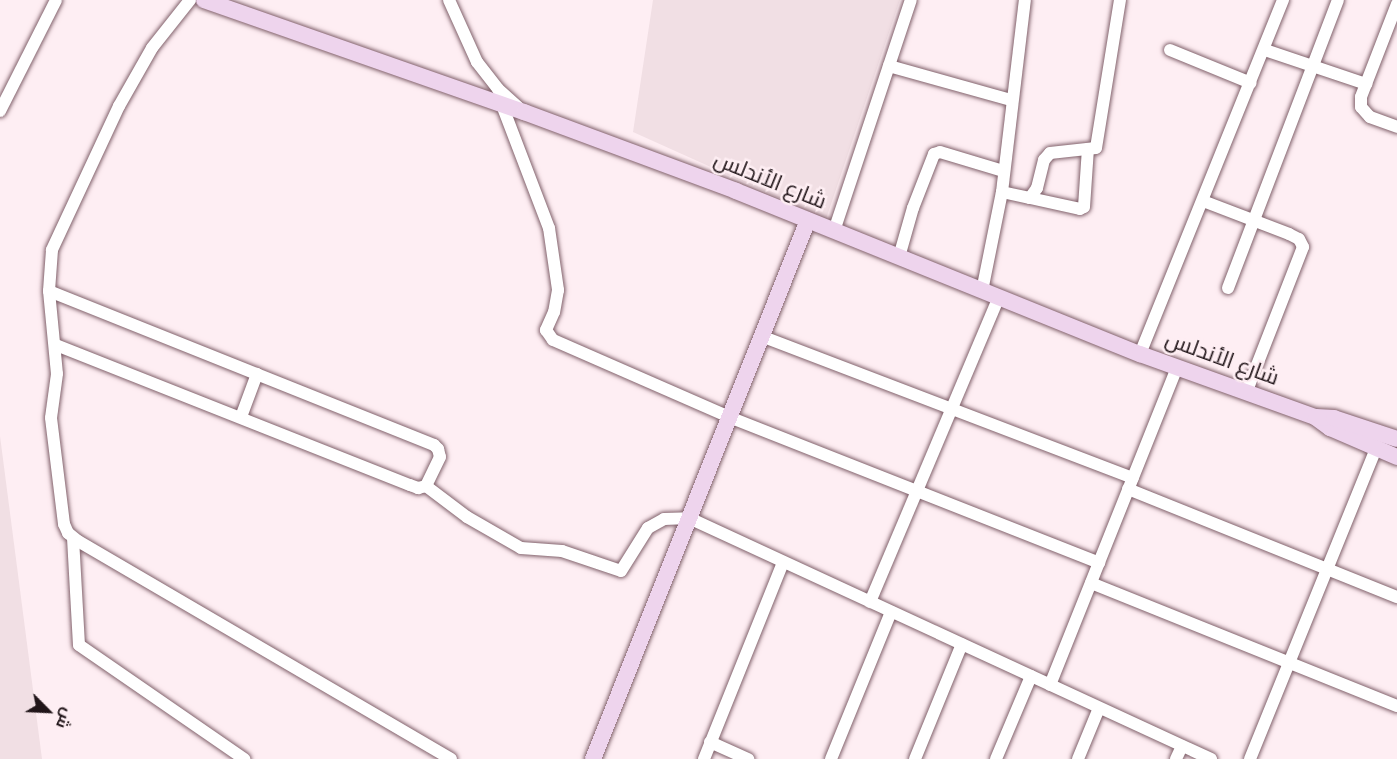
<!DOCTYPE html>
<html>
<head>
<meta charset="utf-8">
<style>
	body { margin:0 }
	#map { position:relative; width:1397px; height:759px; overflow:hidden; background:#feeef3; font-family:Karla,Cairo,sans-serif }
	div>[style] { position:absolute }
	.built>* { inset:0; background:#f1dfe4 }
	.roads { filter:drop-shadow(0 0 2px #81616b) drop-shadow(0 0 2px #81616b) }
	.street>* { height:12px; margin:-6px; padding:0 6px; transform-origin:6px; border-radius:6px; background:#fff }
	.secondary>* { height:16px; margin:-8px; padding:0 8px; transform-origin:8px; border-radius:8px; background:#eed4ed }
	span { translate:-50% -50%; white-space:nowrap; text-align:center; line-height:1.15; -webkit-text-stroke:5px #feeef3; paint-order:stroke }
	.street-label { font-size:22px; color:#211519 }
	.north { position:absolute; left:18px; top:681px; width:60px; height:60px; -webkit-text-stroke:4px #feeef3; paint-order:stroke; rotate:114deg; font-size:16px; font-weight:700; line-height:24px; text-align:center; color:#211519 }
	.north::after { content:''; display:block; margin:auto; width:21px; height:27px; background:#211519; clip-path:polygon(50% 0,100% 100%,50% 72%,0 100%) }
</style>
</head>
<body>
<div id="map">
	<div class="built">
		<i style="clip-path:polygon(653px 0,900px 0,826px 219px,633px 132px)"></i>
		<i style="clip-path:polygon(0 436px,42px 759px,0 759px)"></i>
	</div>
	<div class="roads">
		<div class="street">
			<i style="left:190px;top:0;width:61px;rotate:128.4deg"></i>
			<i style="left:152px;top:48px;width:67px;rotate:119.6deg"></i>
			<i style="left:119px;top:106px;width:159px;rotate:115deg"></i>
			<i style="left:52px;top:250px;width:41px;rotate:94.2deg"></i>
			<i style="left:49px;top:291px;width:83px;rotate:84.5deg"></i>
			<i style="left:57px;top:374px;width:44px;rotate:97.8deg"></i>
			<i style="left:51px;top:418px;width:107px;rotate:83deg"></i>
			<i style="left:64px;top:524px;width:10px;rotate:66deg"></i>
			<i style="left:68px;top:533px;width:13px;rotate:39deg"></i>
			<i style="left:78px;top:541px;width:432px;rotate:30.3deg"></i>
			<i style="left:449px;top:0;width:68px;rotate:65.7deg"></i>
			<i style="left:477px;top:62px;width:34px;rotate:52deg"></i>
			<i style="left:498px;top:89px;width:28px;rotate:42deg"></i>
			<i style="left:1397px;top:4px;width:100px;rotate:111.2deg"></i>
			<i style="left:1361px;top:97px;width:10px;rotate:90deg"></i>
			<i style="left:1361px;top:107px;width:13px;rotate:48deg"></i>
			<i style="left:1370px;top:117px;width:29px;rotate:20deg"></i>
			<i style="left:1170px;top:50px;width:87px;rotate:22.2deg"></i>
			<i style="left:1265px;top:50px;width:107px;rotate:18.6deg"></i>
			<i style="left:889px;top:66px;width:127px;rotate:15.6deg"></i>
			<i style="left:502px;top:105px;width:132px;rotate:69.1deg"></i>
			<i style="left:549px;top:228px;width:63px;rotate:81.7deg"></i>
			<i style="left:558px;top:290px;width:22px;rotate:100deg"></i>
			<i style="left:554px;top:312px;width:20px;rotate:114deg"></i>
			<i style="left:546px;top:330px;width:12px;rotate:55deg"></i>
			<i style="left:553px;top:340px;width:192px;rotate:23.6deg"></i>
			<i style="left:729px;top:417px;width:398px;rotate:21.5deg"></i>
			<i style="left:0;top:111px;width:124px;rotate:-63.2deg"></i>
			<i style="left:1002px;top:192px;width:29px;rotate:12deg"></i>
			<i style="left:1030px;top:198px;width:12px;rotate:-55deg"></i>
			<i style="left:1037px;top:188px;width:29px;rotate:-76deg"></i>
			<i style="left:1044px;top:160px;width:9px;rotate:-49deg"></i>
			<i style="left:1050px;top:153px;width:46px;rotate:-6.2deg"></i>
			<i style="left:1096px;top:148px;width:150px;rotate:-80.8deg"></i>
			<i style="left:1030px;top:198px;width:51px;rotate:12.4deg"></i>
			<i style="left:1080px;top:209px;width:4px;rotate:-27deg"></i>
			<i style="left:1084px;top:207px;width:58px;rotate:-86.1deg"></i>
			<i style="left:1203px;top:201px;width:92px;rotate:21deg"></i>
			<i style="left:1289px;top:234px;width:11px;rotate:27deg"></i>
			<i style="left:1299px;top:239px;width:9px;rotate:63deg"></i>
			<i style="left:1303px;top:247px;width:155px;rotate:111.3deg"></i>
			<i style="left:834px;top:231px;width:243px;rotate:-71.6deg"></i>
			<i style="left:899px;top:257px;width:51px;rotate:-74.1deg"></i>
			<i style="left:913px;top:208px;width:58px;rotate:-68.7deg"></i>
			<i style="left:934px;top:154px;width:6px;rotate:-18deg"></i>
			<i style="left:940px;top:152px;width:66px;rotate:16.8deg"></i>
			<i style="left:1228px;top:288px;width:308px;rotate:-69.1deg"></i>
			<i style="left:49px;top:291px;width:415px;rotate:21.8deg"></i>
			<i style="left:434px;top:445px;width:6px;rotate:45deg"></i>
			<i style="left:438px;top:449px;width:8px;rotate:76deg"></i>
			<i style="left:440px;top:457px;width:32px;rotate:116deg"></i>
			<i style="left:982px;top:291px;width:101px;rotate:-78.6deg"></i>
			<i style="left:1002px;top:192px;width:193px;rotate:-83.2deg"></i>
			<i style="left:761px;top:336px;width:398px;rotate:20.9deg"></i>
			<i style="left:56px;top:345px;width:381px;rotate:21.6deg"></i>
			<i style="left:410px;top:485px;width:9px;rotate:21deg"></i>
			<i style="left:418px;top:488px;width:8px;rotate:-14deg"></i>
			<i style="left:426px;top:486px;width:51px;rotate:37.1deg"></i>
			<i style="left:467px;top:517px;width:62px;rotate:29.9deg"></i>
			<i style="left:521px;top:548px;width:41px;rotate:4.2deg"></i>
			<i style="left:562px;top:551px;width:62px;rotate:18.7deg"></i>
			<i style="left:621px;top:571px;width:51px;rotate:-57.9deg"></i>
			<i style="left:648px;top:528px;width:18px;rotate:-29deg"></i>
			<i style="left:664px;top:519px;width:25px;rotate:-2deg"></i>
			<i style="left:689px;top:518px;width:575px;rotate:24.78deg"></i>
			<i style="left:1140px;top:354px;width:382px;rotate:-68deg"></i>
			<i style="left:241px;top:417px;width:46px;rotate:-69.6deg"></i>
			<i style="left:1128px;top:489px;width:290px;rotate:21.9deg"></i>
			<i style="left:73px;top:538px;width:107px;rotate:86.8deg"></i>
			<i style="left:79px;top:645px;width:201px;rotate:34.6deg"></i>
			<i style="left:1091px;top:583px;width:330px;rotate:21.9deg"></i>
			<i style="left:870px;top:602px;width:331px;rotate:-67.1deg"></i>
			<i style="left:1050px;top:685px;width:341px;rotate:-68.2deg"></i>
			<i style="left:710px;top:742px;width:42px;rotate:24.1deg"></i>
			<i style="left:704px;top:759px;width:212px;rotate:-68.1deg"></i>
			<i style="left:831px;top:759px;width:159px;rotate:-67.8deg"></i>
			<i style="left:915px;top:759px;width:124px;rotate:-67.8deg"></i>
			<i style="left:996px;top:759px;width:90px;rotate:-67.1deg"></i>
			<i style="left:1078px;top:759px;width:55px;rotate:-67.6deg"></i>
			<i style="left:1176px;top:759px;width:14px;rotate:-65deg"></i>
			<i style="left:1250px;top:759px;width:335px;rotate:-67.9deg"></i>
		</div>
		<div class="secondary">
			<i style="left:204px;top:0;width:339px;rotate:19.3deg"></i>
			<i style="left:524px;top:112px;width:226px;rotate:20.4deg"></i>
			<i style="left:736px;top:191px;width:436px;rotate:22deg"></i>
			<i style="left:1140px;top:354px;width:186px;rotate:19.8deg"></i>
			<i style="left:1315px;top:417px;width:19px;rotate:36deg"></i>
			<i style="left:1330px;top:428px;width:73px;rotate:23.4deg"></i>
			<i style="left:1316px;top:417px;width:18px;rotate:3deg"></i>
			<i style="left:1334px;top:418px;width:66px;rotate:18.4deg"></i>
			<i style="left:593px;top:759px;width:580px;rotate:-68.25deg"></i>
		</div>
	</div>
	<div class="street-label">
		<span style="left:770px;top:181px;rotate:22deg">شارع الأندلس</span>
		<span style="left:1222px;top:359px;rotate:20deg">شارع الأندلس</span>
	</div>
	<div class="north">ش</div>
</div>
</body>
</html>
